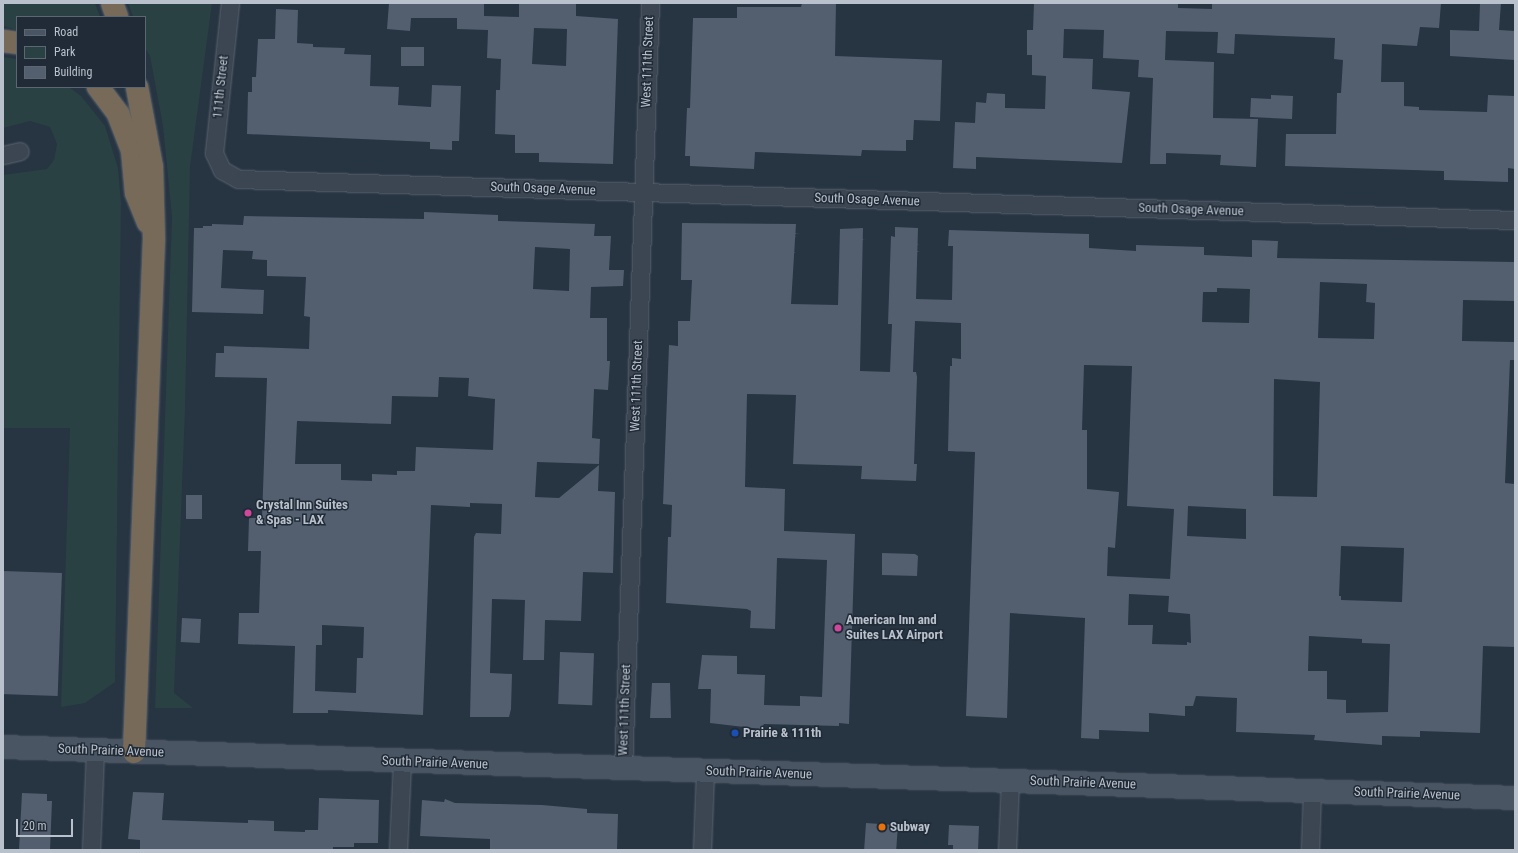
<!DOCTYPE html>
<html>
<head>
<meta charset="utf-8">
<style>
	body { margin:0 }
	#map { position:relative; width:1518px; height:853px; overflow:hidden; background:#273442; font-family:"Roboto Condensed",sans-serif }
	div>[style] { position:absolute }
	.green>* { inset:0; background:#294143 }
	.building>* { inset:0; background:#535f6f; transform-origin:0 0 }
	.roads { filter:drop-shadow(0 0 1px #5a646f) drop-shadow(0 0 1px #5a646f) }
	.minor>* { height:17px; margin:-8.5px; padding:0 8.5px; transform-origin:8.5px; border-radius:8.5px; background:#3c4652 }
	.secondary>* { height:22px; margin:-11px; padding:0 11px; transform-origin:11px; border-radius:11px; background:#4a5564 }
	.motorway>* { height:22px; margin:-11px; padding:0 11px; transform-origin:11px; border-radius:11px; background:#776a59 }
	.dots>* { width:11px; height:11px; translate:-50% -50%; box-sizing:border-box; border:2px solid #202b37; border-radius:50% }
	span { translate:-50% -50%; white-space:nowrap; text-align:center; line-height:1.15; -webkit-text-stroke:3px #202b37; paint-order:stroke }
	.street-label { font-size:13px; color:#b9c1cc }
	.poi-label { font-size:13px; color:#b9c1cc; font-weight:700 }
	.left { translate:0 -50%; text-align:left }
	.frame { position:absolute; inset:0; border:4px solid #b9c1cc; pointer-events:none }
	.legend { position:absolute; left:16px; top:16px; width:130px; height:72px; box-sizing:border-box; background:#202b37; border:1px solid #5d6773; margin:0; padding:5px 7px; list-style:none; font-size:12px; color:#b9c1cc }
	.legend li { display:flex; align-items:center; gap:8px; height:20px }
	.legend b { width:20px; border:1px solid #5d6773 }
	.scale { position:absolute; left:16px; top:819px; width:57px; height:18px; box-sizing:border-box; border:2px solid #b9c1cc; border-top:0; padding-left:5px; font-size:12px; line-height:14px; white-space:nowrap; color:#b9c1cc; -webkit-text-stroke:3px #202b37; paint-order:stroke }
</style>
</head>
<body>
<div id="map">
	<div class="green">
		<i style="clip-path:polygon(3px 3px,95px 3px,100px 17px,17px 17px,17px 30px,3px 26px)"></i>
		<i style="clip-path:polygon(128px 3px,212px 3px,190px 167px,185px 410px,174px 693px,193px 708px,155px 708px,172px 217px,163px 126px,150px 56px,145px 48px,145px 17px,133px 17px)"></i>
		<i style="clip-path:polygon(3px 57px,17px 59px,17px 87px,69px 87px,81px 96px,105px 126px,118px 168px,121px 203px,115px 682px,85px 703px,61px 707px,70px 428px,3px 428px,3px 175px,47px 169px,54px 160px,57px 144px,50px 127px,30px 121px,3px 128px)"></i>
	</div>
	<div class="building">
		<i style="clip-path:polygon(evenodd,389px 3px,484px 3px,484px 16px,519px 17px,519px 3px,576px 4px,576px 16px,618px 19px,613px 164px,539px 162px,539px 153px,515px 153px,515px 135px,495px 134px,496px 90px,500px 90px,501px 59px,487px 58px,488px 30px,457px 29px,457px 18px,411px 18px,410px 31px,387px 29px,389px 3px,534px 28px,567px 29px,566px 66px,532px 64px,534px 28px)"></i>
		<i style="clip-path:polygon(802px 3px,836px 3px,835px 56px,942px 60px,940px 121px,914px 120px,913px 140px,906px 140px,906px 151px,862px 150px,861px 156px,755px 152px,754px 169px,690px 166px,690px 156px,685px 156px,687px 108px,690px 108px,693px 18px,737px 18px,737px 7px,801px 7px)"></i>
		<i style="clip-path:polygon(1034px 3px,1178px 3px,1178px 8px,1212px 9px,1212px 3px,1441px 3px,1439px 28px,1420px 27px,1417px 46px,1382px 44px,1381px 82px,1404px 82px,1404px 106px,1419px 107px,1419px 110px,1487px 112px,1488px 95px,1515px 96px,1515px 169px,1508px 168px,1508px 182px,1444px 180px,1444px 171px,1285px 166px,1286px 134px,1336px 134px,1337px 93px,1341px 93px,1343px 60px,1334px 59px,1335px 38px,1235px 34px,1234px 54px,1217px 53px,1218px 32px,1166px 31px,1165px 60px,1214px 62px,1213px 118px,1258px 119px,1256px 167px,1220px 165px,1221px 155px,1166px 153px,1166px 164px,1150px 164px,1153px 78px,1138px 77px,1139px 60px,1103px 58px,1104px 30px,1064px 29px,1063px 58px,1093px 59px,1092px 89px,1130px 92px,1122px 163px,976px 157px,976px 169px,953px 168px,955px 122px,975px 123px,976px 102px,986px 103px,987px 93px,1005px 94px,1005px 108px,1045px 109px,1046px 76px,1032px 75px,1032px 55px,1027px 55px,1027px 30px,1033px 30px)"></i>
		<i style="clip-path:polygon(1480px 3px,1501px 3px,1499px 30px,1515px 31px,1515px 60px,1450px 56px,1450px 30px,1479px 31px)"></i>
		<i style="clip-path:polygon(276px 9px,298px 10px,297px 43px,313px 44px,313px 47px,345px 48px,344px 54px,371px 55px,370px 86px,399px 87px,398px 105px,431px 107px,432px 85px,461px 86px,459px 141px,452px 141px,452px 150px,430px 149px,430px 142px,247px 134px,248px 92px,252px 92px,252px 77px,256px 77px,258px 39px,275px 39px)"></i>
		<i style="left:401px;top:47px;width:23px;height:19px"></i>
		<i style="clip-path:polygon(1271px 95px,1293px 96px,1292px 119px,1250px 117px,1251px 98px,1271px 99px)"></i>
		<i style="clip-path:polygon(evenodd,424px 212px,498px 215px,498px 221px,595px 224px,594px 236px,611px 236px,609px 270px,624px 270px,623px 286px,591px 287px,590px 318px,607px 318px,607px 361px,610px 361px,608px 390px,594px 389px,592px 438px,600px 439px,599px 464px,537px 462px,535px 497px,559px 498px,599px 465px,598px 491px,615px 492px,613px 573px,583px 572px,581px 621px,545px 620px,544px 660px,523px 660px,525px 600px,492px 599px,490px 673px,512px 674px,511px 709px,509px 717px,470px 717px,474px 537px,476px 533px,501px 534px,502px 504px,470px 503px,470px 507px,431px 505px,423px 715px,328px 710px,328px 713px,293px 713px,295px 646px,238px 644px,239px 613px,259px 613px,261px 551px,248px 551px,249px 518px,262px 518px,267px 378px,215px 377px,216px 353px,224px 353px,224px 346px,309px 349px,310px 317px,304px 316px,306px 277px,267px 276px,267px 260px,252px 259px,253px 251px,223px 250px,221px 288px,264px 290px,263px 314px,192px 312px,194px 228px,203px 228px,203px 226px,212px 226px,212px 224px,243px 225px,244px 216px,424px 219px,424px 212px,535px 247px,570px 249px,569px 291px,533px 289px,535px 247px,424px 212px,439px 377px,469px 378px,468px 396px,495px 399px,493px 450px,416px 447px,415px 471px,397px 471px,397px 475px,372px 474px,372px 481px,341px 480px,341px 464px,295px 464px,297px 421px,391px 424px,392px 396px,438px 397px,439px 377px,424px 212px,322px 625px,364px 627px,363px 658px,357px 658px,356px 693px,315px 691px,316px 645px,322px 645px,322px 625px)"></i>
		<i style="clip-path:polygon(evenodd,682px 223px,796px 224px,791px 304px,838px 305px,840px 229px,863px 228px,860px 371px,890px 372px,892px 324px,888px 324px,891px 236px,895px 237px,895px 227px,918px 228px,916px 299px,952px 300px,953px 246px,948px 246px,949px 230px,1089px 234px,1089px 248px,1136px 251px,1136px 245px,1204px 247px,1204px 255px,1252px 257px,1252px 240px,1278px 241px,1277px 258px,1515px 262px,1515px 301px,1463px 300px,1462px 341px,1515px 342px,1515px 360px,1510px 360px,1505px 483px,1515px 484px,1515px 647px,1483px 646px,1480px 733px,1420px 731px,1420px 737px,1382px 736px,1382px 745px,1314px 740px,1315px 735px,1236px 732px,1237px 698px,1196px 696px,1193px 706px,1185px 706px,1185px 716px,1149px 713px,1149px 732px,1099px 730px,1099px 739px,1081px 738px,1085px 618px,1010px 613px,1007px 718px,966px 716px,975px 452px,948px 451px,950px 366px,952px 366px,952px 358px,961px 359px,961px 323px,915px 321px,913px 372px,916px 372px,917px 377px,914px 464px,917px 464px,916px 481px,861px 479px,862px 466px,793px 464px,796px 395px,747px 394px,745px 487px,785px 489px,784px 531px,855px 534px,849px 724px,839px 723px,839px 726px,764px 724px,761px 729px,710px 723px,711px 689px,698px 689px,702px 655px,737px 656px,737px 674px,765px 675px,764px 705px,800px 706px,800px 696px,822px 697px,827px 560px,777px 558px,775px 629px,750px 628px,751px 611px,747px 609px,666px 603px,668px 537px,671px 537px,672px 505px,663px 504px,669px 345px,678px 346px,678px 321px,690px 321px,692px 280px,681px 280px,682px 223px,1320px 282px,1367px 284px,1366px 302px,1375px 303px,1374px 339px,1318px 338px,1320px 282px,682px 223px,1217px 288px,1250px 289px,1249px 323px,1202px 322px,1203px 292px,1217px 292px,1217px 288px,682px 223px,1084px 365px,1132px 366px,1127px 506px,1174px 509px,1170px 579px,1107px 576px,1108px 547px,1115px 548px,1119px 492px,1087px 489px,1087px 430px,1082px 430px,1084px 365px,682px 223px,1274px 379px,1320px 382px,1317px 497px,1273px 496px,1274px 379px,682px 223px,1188px 506px,1246px 509px,1246px 539px,1187px 536px,1188px 506px,682px 223px,1341px 546px,1404px 548px,1402px 602px,1341px 600px,1341px 596px,1339px 596px,1341px 546px,682px 223px,1129px 594px,1169px 596px,1168px 612px,1190px 614px,1191px 643px,1187px 642px,1187px 645px,1152px 644px,1153px 625px,1128px 625px,1129px 594px,682px 223px,1309px 636px,1362px 639px,1362px 643px,1390px 644px,1388px 712px,1346px 713px,1346px 700px,1327px 699px,1327px 671px,1308px 671px,1309px 636px)"></i>
		<i style="left:186px;top:495px;width:16px;height:24px"></i>
		<i style="clip-path:polygon(882px 553px,915px 554px,918px 556px,917px 576px,882px 575px)"></i>
		<i style="left:3px;top:571px;width:59px;height:123px;rotate:2deg"></i>
		<i style="left:182px;top:618px;width:19px;height:24px;rotate:3deg"></i>
		<i style="left:560px;top:652px;width:34px;height:52px;rotate:2deg"></i>
		<i style="clip-path:polygon(652px 683px,670px 683px,671px 718px,650px 718px)"></i>
		<i style="clip-path:polygon(133px 792px,164px 793px,162px 820px,248px 823px,248px 820px,274px 821px,274px 831px,305px 832px,305px 830px,318px 830px,319px 798px,379px 800px,378px 843px,354px 843px,354px 847px,333px 847px,333px 850px,140px 850px,140px 840px,128px 839px)"></i>
		<i style="clip-path:polygon(22px 793px,47px 794px,47px 801px,52px 801px,50px 850px,19px 850px)"></i>
		<i style="clip-path:polygon(445px 799px,455px 803px,542px 805px,587px 809px,587px 813px,618px 814px,617px 850px,490px 850px,490px 839px,420px 836px,422px 800px,444px 802px)"></i>
		<i style="left:866px;top:823px;width:32px;height:27px;rotate:4deg"></i>
		<i style="clip-path:polygon(949px 825px,979px 826px,978px 850px,953px 850px,953px 845px,948px 845px)"></i>
	</div>
	<div class="roads">
		<div class="minor">
			<i style="left:230px;top:3px;width:151px;rotate:96.1deg"></i>
			<i style="left:214px;top:153px;width:19px;rotate:65deg"></i>
			<i style="left:222px;top:170px;width:18px;rotate:29deg"></i>
			<i style="left:238px;top:179px;width:1278px;rotate:1.84deg"></i>
			<i style="left:3px;top:155px;width:17px;rotate:-13deg"></i>
			<i style="left:623px;top:769px;width:766px;rotate:-87.98deg"></i>
			<i style="left:91px;top:850px;width:99px;rotate:-87.7deg"></i>
			<i style="left:398px;top:850px;width:88px;rotate:-87.4deg"></i>
			<i style="left:702px;top:850px;width:78px;rotate:-87.8deg"></i>
			<i style="left:1007px;top:850px;width:69px;rotate:-87.5deg"></i>
			<i style="left:1310px;top:850px;width:60px;rotate:-88.1deg"></i>
		</div>
		<div class="secondary">
			<i style="left:3px;top:747px;width:1513px;rotate:1.93deg"></i>
		</div>
		<div class="motorway">
			<i style="left:112px;top:3px;width:15px;rotate:70deg"></i>
			<i style="left:3px;top:41px;width:14px;rotate:8deg"></i>
			<i style="left:98px;top:87px;width:34px;rotate:53deg"></i>
			<i style="left:118px;top:114px;width:39px;rotate:69deg"></i>
			<i style="left:132px;top:150px;width:43px;rotate:84.7deg"></i>
			<i style="left:136px;top:193px;width:32px;rotate:68deg"></i>
			<i style="left:134px;top:752px;width:513px;rotate:-87.77deg"></i>
			<i style="left:154px;top:239px;width:72px;rotate:-91.6deg"></i>
			<i style="left:152px;top:167px;width:81px;rotate:-100.6deg"></i>
		</div>
	</div>
	<div class="dots">
		<i style="left:248px;top:513px;background:#d1479c"></i>
		<i style="left:838px;top:628px;background:#d1479c"></i>
		<i style="left:735px;top:733px;background:#1a4fb4"></i>
		<i style="left:882px;top:827px;background:#e8710a"></i>
	</div>
	<div class="street-label">
		<span style="left:648px;top:62px;rotate:-88deg">West 111th Street</span>
		<span style="left:221px;top:87px;rotate:-84deg">111th Street</span>
		<span style="left:543px;top:189px;rotate:2deg">South Osage Avenue</span>
		<span style="left:867px;top:200px;rotate:2deg">South Osage Avenue</span>
		<span style="left:1191px;top:210px;rotate:2deg">South Osage Avenue</span>
		<span style="left:637px;top:386px;rotate:-88deg">West 111th Street</span>
		<span style="left:625px;top:710px;rotate:-88deg">West 111th Street</span>
		<span style="left:111px;top:751px;rotate:2deg">South Prairie Avenue</span>
		<span style="left:435px;top:763px;rotate:2deg">South Prairie Avenue</span>
		<span style="left:759px;top:773px;rotate:2deg">South Prairie Avenue</span>
		<span style="left:1083px;top:783px;rotate:2deg">South Prairie Avenue</span>
		<span style="left:1407px;top:794px;rotate:2deg">South Prairie Avenue</span>
	</div>
	<div class="poi-label">
		<span class="left" style="left:256px;top:513px">Crystal Inn Suites<br>&amp; Spas - LAX</span>
		<span class="left" style="left:846px;top:628px">American Inn and<br>Suites LAX Airport</span>
		<span class="left" style="left:743px;top:733px">Prairie &amp; 111th</span>
		<span class="left" style="left:890px;top:827px">Subway</span>
	</div>
	<div class="frame"></div>
	<ul class="legend">
	<li><b style="height:5px;background:#4a5564"></b>Road</li>
	<li><b style="height:11px;background:#294143"></b>Park</li>
	<li><b style="height:11px;background:#535f6f"></b>Building</li>
	</ul>
	<div class="scale">20 m</div>
</div>
</body>
</html>
